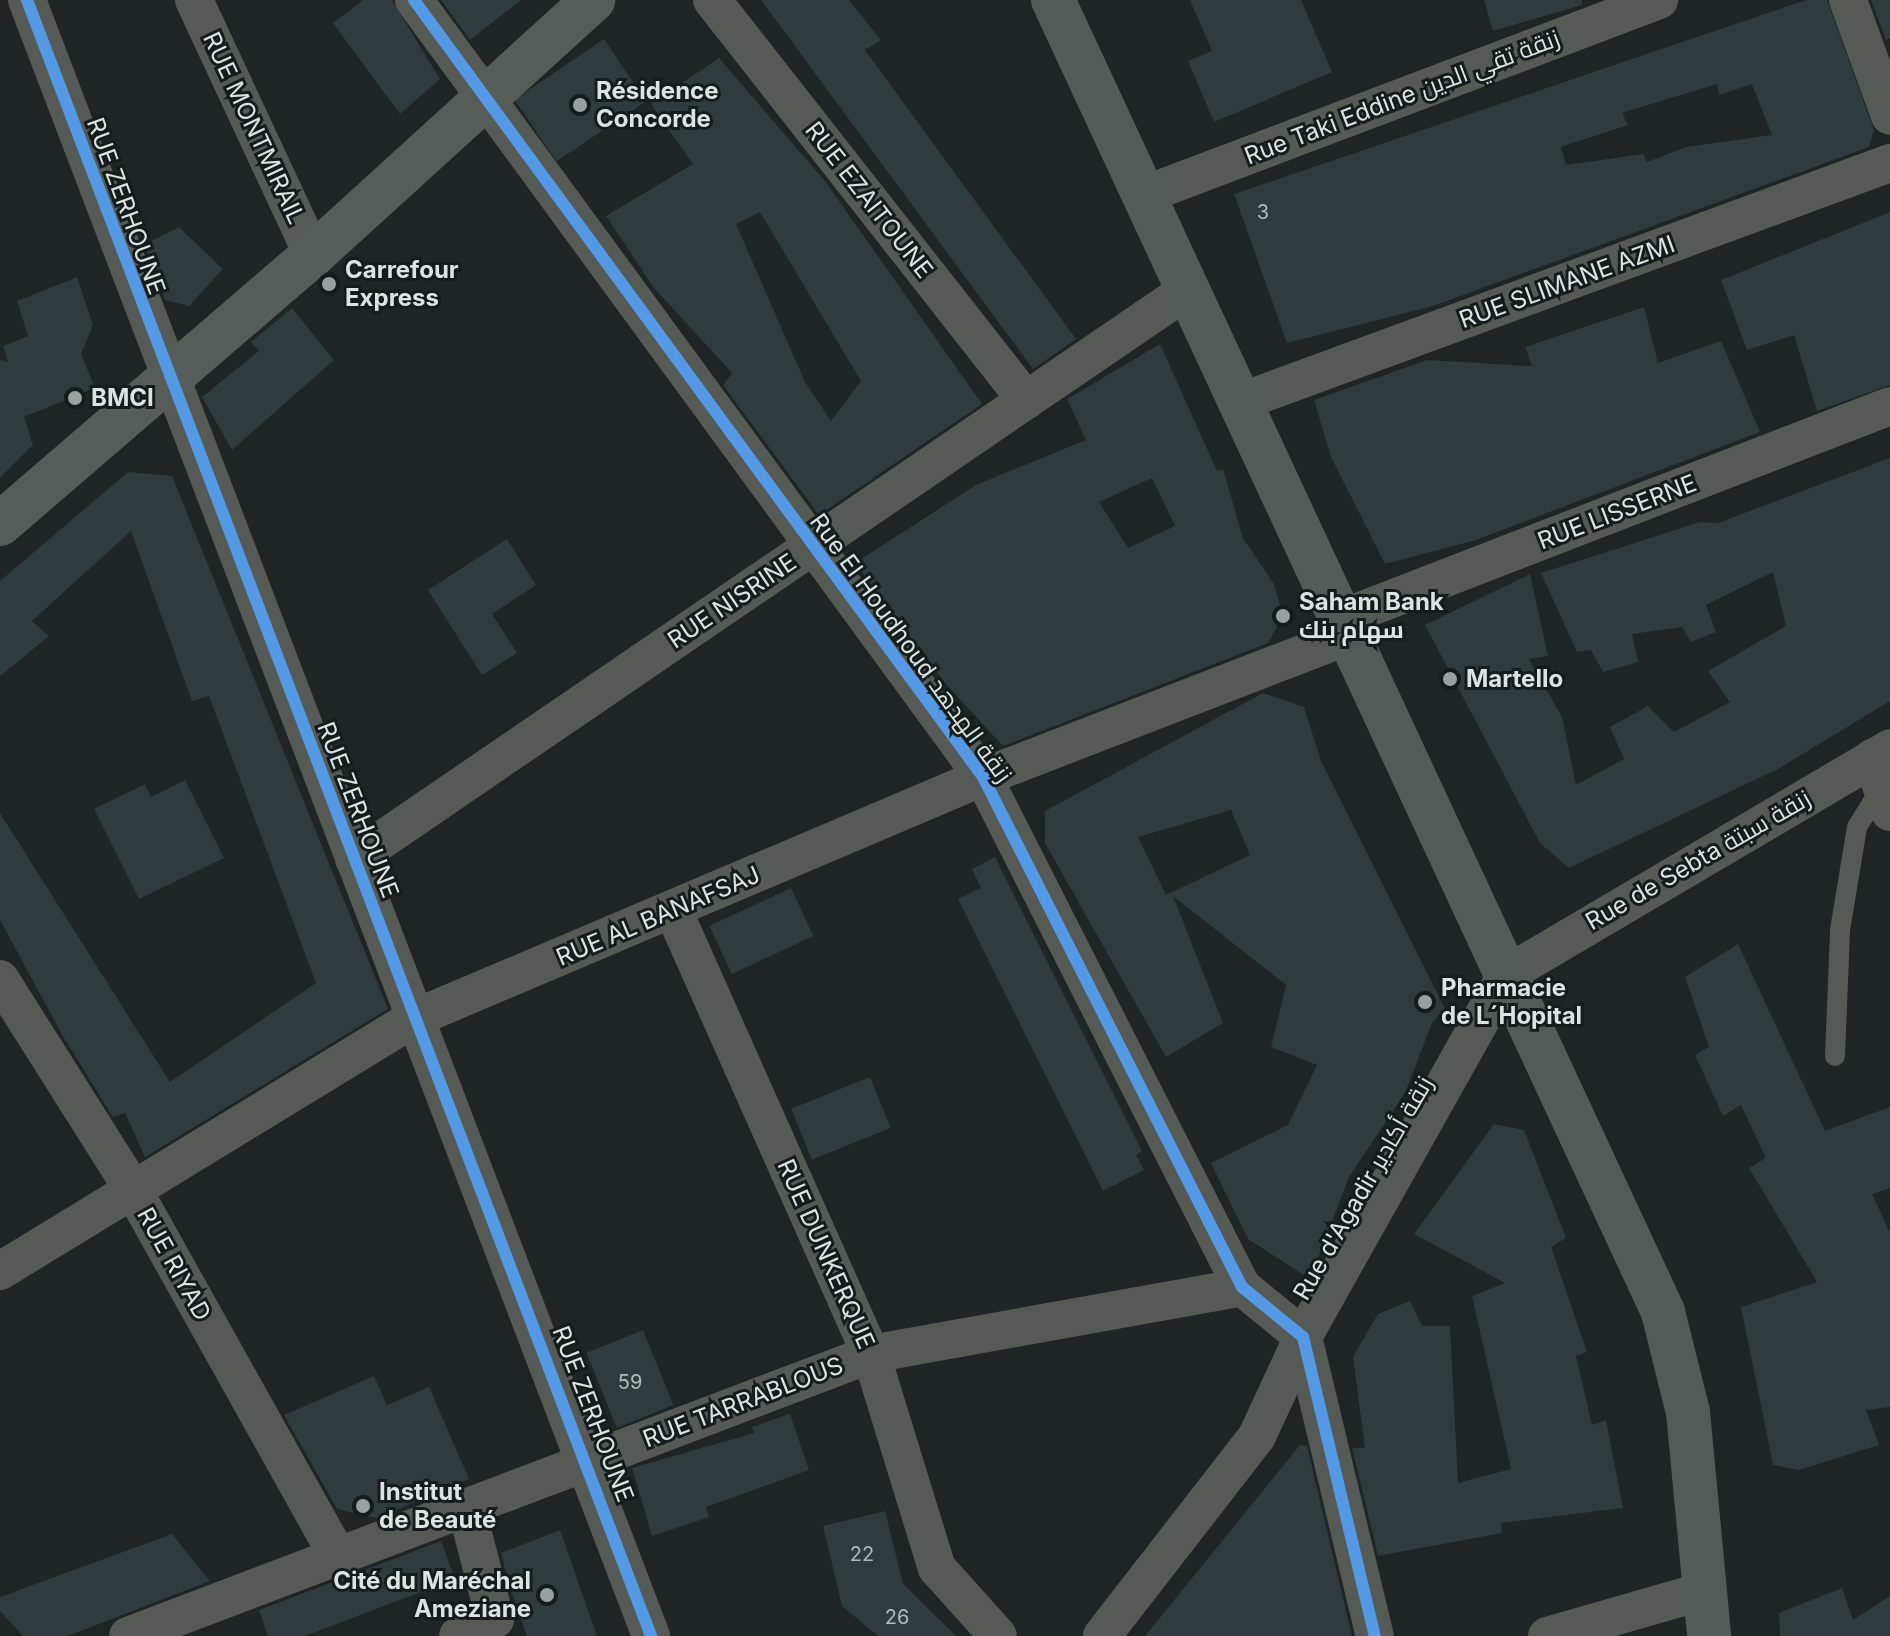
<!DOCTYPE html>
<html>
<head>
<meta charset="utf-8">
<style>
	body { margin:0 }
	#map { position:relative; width:1890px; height:1636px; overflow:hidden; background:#1f2424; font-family:Inter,Cairo,sans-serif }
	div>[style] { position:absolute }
	.building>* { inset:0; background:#2f3b3d; transform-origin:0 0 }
	.lane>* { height:20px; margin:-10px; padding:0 10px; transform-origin:10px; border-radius:10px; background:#555a55 }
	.street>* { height:38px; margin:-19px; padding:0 19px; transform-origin:19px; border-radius:19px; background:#555a55 }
	.secondary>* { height:44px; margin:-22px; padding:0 22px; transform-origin:22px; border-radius:22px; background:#565c58 }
	.primary>* { height:44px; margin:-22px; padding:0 22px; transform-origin:22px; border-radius:22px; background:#545b57 }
	.cycleway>* { height:12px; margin:-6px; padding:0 6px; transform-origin:6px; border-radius:6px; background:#5399e6 }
	.dots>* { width:22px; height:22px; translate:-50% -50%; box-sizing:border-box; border:4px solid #141d1b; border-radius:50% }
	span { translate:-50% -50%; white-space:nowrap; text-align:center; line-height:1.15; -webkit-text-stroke:6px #141d1b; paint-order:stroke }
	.number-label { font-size:20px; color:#b2b9b9 }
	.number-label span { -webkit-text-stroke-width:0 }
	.poi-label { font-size:24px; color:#dde3e2; font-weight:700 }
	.left { translate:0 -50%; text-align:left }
	.right { translate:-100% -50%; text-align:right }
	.street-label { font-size:24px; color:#dde3e2 }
</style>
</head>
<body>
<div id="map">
	<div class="building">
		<i style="clip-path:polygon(363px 0,392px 0,440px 79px,400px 114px,333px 23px)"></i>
		<i style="clip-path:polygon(441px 0,521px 0,470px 40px)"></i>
		<i style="clip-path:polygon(761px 0,849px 0,881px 40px,865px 50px,1076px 339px,1033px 369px)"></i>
		<i style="clip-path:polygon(1190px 0,1301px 0,1332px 72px,1214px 122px,1188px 61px,1212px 51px)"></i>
		<i style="clip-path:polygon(1484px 0,1582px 0,1582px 5px,1493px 31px)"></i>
		<i style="clip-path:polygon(evenodd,1806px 0,1827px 0,1874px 130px,1869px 147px,1433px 306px,1287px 343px,1234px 194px,1806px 0,1717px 84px,1719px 95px,1752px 84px,1772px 135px,1686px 147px,1647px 162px,1643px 154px,1566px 165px,1561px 147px,1628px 125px,1622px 113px,1717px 84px)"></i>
		<i style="clip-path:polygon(1871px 0,1890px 0,1890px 38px,1886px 40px)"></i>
		<i style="left:604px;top:39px;width:75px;height:108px;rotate:56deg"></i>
		<i style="clip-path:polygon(evenodd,719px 58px,825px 181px,982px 404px,819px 515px,723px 385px,732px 373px,654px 288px,606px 216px,693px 164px,651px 104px,719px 58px,760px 212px,861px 381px,831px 421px,805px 382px,736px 224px,760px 212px)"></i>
		<i style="clip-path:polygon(1890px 212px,1890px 385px,1817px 411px,1794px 335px,1747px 350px,1721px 280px)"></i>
		<i style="clip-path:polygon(179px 227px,223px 269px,189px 306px,165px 300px,144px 245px)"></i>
		<i style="clip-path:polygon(77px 277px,93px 325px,81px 354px,95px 388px,24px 417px,33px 445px,0 478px,0 360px,8px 362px,3px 346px,28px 336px,17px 301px)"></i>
		<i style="clip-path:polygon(1644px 307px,1658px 363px,1721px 341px,1760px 432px,1476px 540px,1385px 564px,1331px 457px,1314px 400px,1427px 360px,1532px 366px,1525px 347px)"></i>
		<i style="clip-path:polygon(292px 308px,334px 360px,232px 450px,202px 397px,259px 351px,251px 342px)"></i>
		<i style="clip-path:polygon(evenodd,1160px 344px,1217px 471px,1223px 469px,1243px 538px,1274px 584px,1283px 616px,1268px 643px,1003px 746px,944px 682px,855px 563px,976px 485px,1086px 440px,1067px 399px,1160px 344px,1152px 478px,1175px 526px,1128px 548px,1099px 502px,1152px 478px)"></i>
		<i style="clip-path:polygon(1890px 458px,1890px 701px,1778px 769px,1569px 868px,1540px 843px,1425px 625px,1530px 574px,1548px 656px,1529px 659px,1562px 717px,1576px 785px,1624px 759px,1610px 727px,1648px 706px,1674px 732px,1730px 702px,1708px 671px,1786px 626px,1773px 572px,1706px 605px,1716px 632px,1691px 642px,1682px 627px,1632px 634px,1638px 662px,1603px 672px,1591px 650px,1577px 652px,1541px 573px,1700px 522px,1718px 523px)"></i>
		<i style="clip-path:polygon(128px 472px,172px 476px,388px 1009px,145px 1157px,125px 1113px,113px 1117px,64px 1038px,0 920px,0 813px,170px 1082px,316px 983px,209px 696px,192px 701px,131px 531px,32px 621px,49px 636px,0 676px,0 581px)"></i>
		<i style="clip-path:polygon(507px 539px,536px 585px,492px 614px,517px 653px,482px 675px,428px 590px)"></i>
		<i style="clip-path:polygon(evenodd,1263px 693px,1304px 707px,1321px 761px,1445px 1009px,1432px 1023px,1405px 1093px,1349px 1177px,1310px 1279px,1248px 1239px,1211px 1163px,1288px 1125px,1317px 1065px,1271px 1047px,1286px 985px,1173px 896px,1223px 1023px,1166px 1057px,1045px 843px,1045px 811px,1263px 693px,1231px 810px,1250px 855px,1166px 895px,1138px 837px,1231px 810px)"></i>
		<i style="clip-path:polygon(185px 780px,224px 858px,139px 899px,94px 809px,145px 784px,151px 797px)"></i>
		<i style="clip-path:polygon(995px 857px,1142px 1151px,1136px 1155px,1144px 1170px,1103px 1191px,958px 899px,981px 888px,972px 869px)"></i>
		<i style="left:791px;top:888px;width:53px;height:90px;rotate:65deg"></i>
		<i style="clip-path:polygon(1738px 944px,1825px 1131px,1890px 1107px,1890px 1188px,1872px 1194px,1890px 1233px,1890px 1407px,1866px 1410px,1879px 1445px,1799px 1470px,1773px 1465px,1741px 1307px,1817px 1282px,1749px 1168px,1766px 1158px,1741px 1105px,1723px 1116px,1695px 1055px,1709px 1047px,1685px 977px)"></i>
		<i style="left:870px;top:1077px;width:55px;height:85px;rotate:68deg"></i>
		<i style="clip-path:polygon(1494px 1124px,1524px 1130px,1566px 1238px,1551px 1247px,1587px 1352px,1576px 1356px,1592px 1425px,1606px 1420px,1623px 1508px,1501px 1523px,1502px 1533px,1378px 1556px,1352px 1448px,1365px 1448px,1353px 1357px,1378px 1314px,1410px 1301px,1422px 1326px,1450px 1326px,1458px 1483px,1511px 1469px,1472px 1296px,1505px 1283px,1414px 1234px)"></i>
		<i style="left:643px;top:1330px;width:81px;height:61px;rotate:68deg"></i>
		<i style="clip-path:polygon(374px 1376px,387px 1405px,429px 1387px,469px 1479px,377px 1518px,337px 1509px,284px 1415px)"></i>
		<i style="clip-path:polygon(790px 1414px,809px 1470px,706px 1507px,709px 1517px,652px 1536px,632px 1468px,754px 1433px,752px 1427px)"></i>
		<i style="clip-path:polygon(1300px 1445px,1307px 1446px,1352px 1636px,1145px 1636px)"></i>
		<i style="clip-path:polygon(885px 1511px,903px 1584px,956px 1636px,878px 1636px,842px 1606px,823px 1526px)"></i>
		<i style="clip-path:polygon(560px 1530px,597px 1636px,527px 1636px,510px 1588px,501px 1553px)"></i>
		<i style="clip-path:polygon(172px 1534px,210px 1581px,68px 1636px,23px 1636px,0 1611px,0 1597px)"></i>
		<i style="clip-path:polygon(441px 1541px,455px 1579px,305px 1636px,268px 1636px,259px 1610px)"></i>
		<i style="clip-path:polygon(1842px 1588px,1853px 1620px,1890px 1596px,1890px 1636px,1780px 1636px,1779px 1613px)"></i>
	</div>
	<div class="lane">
		<i style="left:1835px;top:1056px;width:126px;rotate:-87.7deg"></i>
		<i style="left:1840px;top:930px;width:104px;rotate:-80.6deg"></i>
		<i style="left:1857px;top:827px;width:47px;rotate:-58deg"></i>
	</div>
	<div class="street">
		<i style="left:27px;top:0;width:1751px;rotate:69.12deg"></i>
		<i style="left:194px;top:0;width:281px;rotate:65deg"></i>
		<i style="left:414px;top:0;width:963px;rotate:53.78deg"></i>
		<i style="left:983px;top:777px;width:572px;rotate:63.08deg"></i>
		<i style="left:1242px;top:1287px;width:79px;rotate:39.3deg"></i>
		<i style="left:1303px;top:1337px;width:308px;rotate:76.5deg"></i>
		<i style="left:712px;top:0;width:509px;rotate:51.87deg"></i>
		<i style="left:1848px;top:0;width:123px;rotate:70.1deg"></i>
		<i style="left:1144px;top:195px;width:551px;rotate:-20.74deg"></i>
		<i style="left:1243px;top:401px;width:689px;rotate:-20.2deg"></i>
		<i style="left:1345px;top:617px;width:584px;rotate:-21.16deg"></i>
		<i style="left:1872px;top:758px;width:57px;rotate:71.6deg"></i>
		<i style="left:354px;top:859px;width:1011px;rotate:-34.32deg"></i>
		<i style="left:673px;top:910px;width:486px;rotate:66deg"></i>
		<i style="left:871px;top:1354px;width:224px;rotate:72.9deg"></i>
		<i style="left:937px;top:1568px;width:91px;rotate:48.1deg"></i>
		<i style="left:0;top:979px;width:247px;rotate:57.7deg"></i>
		<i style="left:132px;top:1188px;width:420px;rotate:60.8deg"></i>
		<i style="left:0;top:1271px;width:486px;rotate:-31.4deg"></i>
		<i style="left:415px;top:1018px;width:617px;rotate:-22.99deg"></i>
		<i style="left:983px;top:777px;width:397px;rotate:-21.1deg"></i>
		<i style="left:128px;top:1636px;width:795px;rotate:-20.78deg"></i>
		<i style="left:871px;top:1354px;width:377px;rotate:-10.2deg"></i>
		<i style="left:458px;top:1636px;width:41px;rotate:-24.7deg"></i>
		<i style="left:495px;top:1619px;width:116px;rotate:-104.5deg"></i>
		<i style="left:1102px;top:1636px;width:253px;rotate:-52.2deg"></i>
		<i style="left:1257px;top:1436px;width:109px;rotate:-65.1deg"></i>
		<i style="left:1303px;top:1337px;width:416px;rotate:-60.7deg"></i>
		<i style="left:1507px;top:974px;width:445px;rotate:-30.5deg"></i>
		<i style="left:1547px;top:1636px;width:163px;rotate:-16deg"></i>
	</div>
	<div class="secondary">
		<i style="left:0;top:524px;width:413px;rotate:-40.7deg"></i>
		<i style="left:313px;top:255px;width:379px;rotate:-42.3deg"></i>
	</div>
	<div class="primary">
		<i style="left:1053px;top:0;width:1447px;rotate:65.06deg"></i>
		<i style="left:1663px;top:1312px;width:103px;rotate:76deg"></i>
		<i style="left:1688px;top:1412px;width:225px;rotate:84.6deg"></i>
	</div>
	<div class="cycleway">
		<i style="left:27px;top:0;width:1751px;rotate:69.12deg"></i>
		<i style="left:414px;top:0;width:963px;rotate:53.78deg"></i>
		<i style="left:983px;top:777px;width:572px;rotate:63.08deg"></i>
		<i style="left:1242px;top:1287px;width:79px;rotate:39.3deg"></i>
		<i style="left:1303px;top:1337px;width:308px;rotate:76.5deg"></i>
	</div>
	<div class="dots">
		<i style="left:580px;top:105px;background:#9aa0a0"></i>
		<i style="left:329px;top:284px;background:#9aa0a0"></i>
		<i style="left:75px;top:398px;background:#9aa0a0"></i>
		<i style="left:1283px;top:616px;background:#9aa0a0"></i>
		<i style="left:1450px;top:679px;background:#9aa0a0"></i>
		<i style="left:1425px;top:1002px;background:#9aa0a0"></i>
		<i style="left:363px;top:1506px;background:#9aa0a0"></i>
		<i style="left:547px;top:1595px;background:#9aa0a0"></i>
	</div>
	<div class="number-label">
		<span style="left:1263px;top:212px">3</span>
		<span style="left:630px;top:1382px">59</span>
		<span style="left:862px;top:1554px">22</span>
		<span style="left:897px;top:1617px">26</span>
	</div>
	<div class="poi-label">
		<span class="left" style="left:596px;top:105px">Résidence<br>Concorde</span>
		<span class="left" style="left:345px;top:284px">Carrefour<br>Express</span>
		<span class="left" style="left:91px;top:398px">BMCI</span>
		<span class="left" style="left:1299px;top:616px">Saham Bank<br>سهام بنك</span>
		<span class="left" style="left:1466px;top:679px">Martello</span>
		<span class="left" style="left:1441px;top:1002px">Pharmacie<br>de L´Hopital</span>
		<span class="left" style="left:379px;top:1506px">Institut<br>de Beauté</span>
		<span class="right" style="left:531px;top:1595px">Cité du Maréchal<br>Ameziane</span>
	</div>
	<div class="street-label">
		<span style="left:1402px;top:97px;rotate:-21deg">Rue Taki Eddine زنقة تقي الدين</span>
		<span style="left:254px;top:128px;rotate:65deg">RUE MONTMIRAIL</span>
		<span style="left:869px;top:200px;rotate:52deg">RUE EZAITOUNE</span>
		<span style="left:126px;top:206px;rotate:70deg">RUE ZERHOUNE</span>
		<span style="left:1567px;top:282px;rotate:-20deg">RUE SLIMANE AZMI</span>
		<span style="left:1617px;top:512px;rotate:-21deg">RUE LISSERNE</span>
		<span style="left:732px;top:601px;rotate:-34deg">RUE NISRINE</span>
		<span style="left:911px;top:648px;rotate:54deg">Rue El Houdhoud زنقة الهدهد</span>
		<span style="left:358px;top:810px;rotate:69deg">RUE ZERHOUNE</span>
		<span style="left:1698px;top:860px;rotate:-30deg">Rue de Sebta زنقة سبتة</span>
		<span style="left:658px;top:916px;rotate:-23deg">RUE AL BANAFSAJ</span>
		<span style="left:1363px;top:1188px;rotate:-60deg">Rue d'Agadir زنقة أكادير</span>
		<span style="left:826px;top:1254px;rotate:66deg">RUE DUNKERQUE</span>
		<span style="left:174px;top:1264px;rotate:61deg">RUE RIYAD</span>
		<span style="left:743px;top:1402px;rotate:-21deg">RUE TARRABLOUS</span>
		<span style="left:593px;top:1414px;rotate:69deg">RUE ZERHOUNE</span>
	</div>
</div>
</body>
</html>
